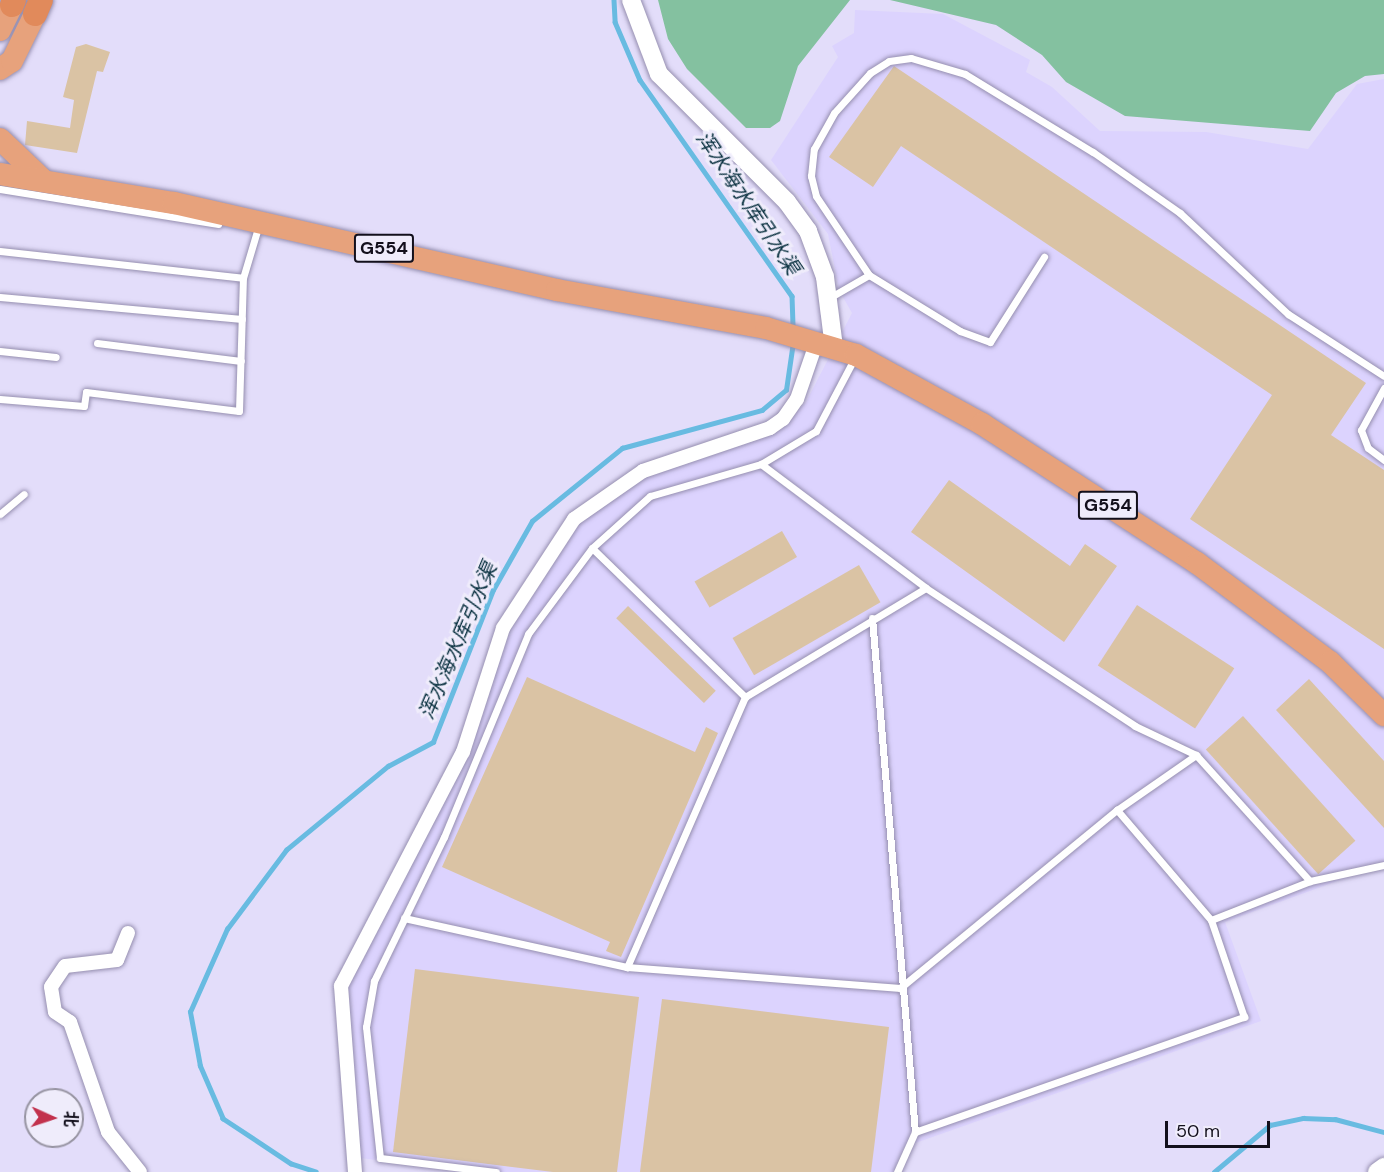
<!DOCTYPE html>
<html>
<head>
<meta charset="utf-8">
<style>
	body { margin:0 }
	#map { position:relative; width:1384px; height:1172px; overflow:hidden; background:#e3ddfa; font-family:"DM Sans","Noto Sans SC",sans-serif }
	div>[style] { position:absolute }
	.built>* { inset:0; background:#dcd3fe }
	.green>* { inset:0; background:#84c1a0 }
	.stream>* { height:4.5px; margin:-2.25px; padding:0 2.25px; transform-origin:2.25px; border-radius:2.25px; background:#68bbe1 }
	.building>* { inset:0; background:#dac3a4; transform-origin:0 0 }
	.roads { filter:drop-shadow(0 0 2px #958eaf) drop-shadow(0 0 2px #958eaf) }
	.service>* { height:7px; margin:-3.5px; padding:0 3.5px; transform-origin:3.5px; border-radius:3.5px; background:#fff }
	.minor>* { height:14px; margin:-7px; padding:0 7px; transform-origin:7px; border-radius:7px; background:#fff }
	.secondary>* { height:18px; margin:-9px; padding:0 9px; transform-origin:9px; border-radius:9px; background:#fff }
	.trunk>* { height:22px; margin:-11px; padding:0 11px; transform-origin:11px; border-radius:11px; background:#e7a27c }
	.motorway>* { height:24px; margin:-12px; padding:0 12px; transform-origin:12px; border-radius:12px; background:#e18a5b }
	span { translate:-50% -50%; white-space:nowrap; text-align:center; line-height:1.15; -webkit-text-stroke:6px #efecfb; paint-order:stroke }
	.shield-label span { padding:2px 4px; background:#efecfb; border:2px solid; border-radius:4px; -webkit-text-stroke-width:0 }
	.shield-label { font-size:18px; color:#13101c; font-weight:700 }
	.water-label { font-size:21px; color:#0b3241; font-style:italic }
	.north { position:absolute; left:24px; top:1088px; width:60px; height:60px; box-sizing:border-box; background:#efecfb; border:2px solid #9794a2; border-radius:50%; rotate:93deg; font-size:16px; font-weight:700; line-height:24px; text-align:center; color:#13101c }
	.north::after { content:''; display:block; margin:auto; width:21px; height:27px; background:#c2314d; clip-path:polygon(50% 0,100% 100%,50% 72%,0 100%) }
	.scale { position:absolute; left:1165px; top:1121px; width:105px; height:27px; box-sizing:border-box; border:3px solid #13101c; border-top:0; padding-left:8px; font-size:18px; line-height:21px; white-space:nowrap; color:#13101c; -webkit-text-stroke:4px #efecfb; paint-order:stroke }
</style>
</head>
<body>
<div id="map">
	<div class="built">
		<i style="clip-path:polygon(855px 10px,943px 14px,1030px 60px,1026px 72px,1052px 87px,1100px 131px,1206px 132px,1308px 149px,1357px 84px,1384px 79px,1384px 864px,1225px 922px,1261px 1021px,904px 1147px,893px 1172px,464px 1172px,361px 1158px,344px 989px,493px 680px,515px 618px,575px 523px,655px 470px,783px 427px,806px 402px,852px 313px,839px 290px,828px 234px,771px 160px,838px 57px,832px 46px,854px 33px)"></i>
	</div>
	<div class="green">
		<i style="clip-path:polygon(658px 0,850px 0,798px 66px,780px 121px,770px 128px,746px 128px,687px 69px,668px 39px)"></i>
		<i style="clip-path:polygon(890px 0,1384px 0,1384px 74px,1365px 76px,1336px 93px,1310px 131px,1125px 116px,1066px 82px,1042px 55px,996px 25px)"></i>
	</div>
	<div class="stream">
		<i style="left:614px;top:0;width:22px;rotate:87deg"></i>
		<i style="left:615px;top:22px;width:63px;rotate:66.7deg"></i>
		<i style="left:640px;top:80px;width:264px;rotate:54.9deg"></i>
		<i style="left:792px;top:296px;width:32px;rotate:88deg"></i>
		<i style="left:316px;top:1172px;width:26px;rotate:-162deg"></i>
		<i style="left:291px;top:1164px;width:82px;rotate:-146.5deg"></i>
		<i style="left:223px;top:1119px;width:58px;rotate:-113.5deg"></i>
		<i style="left:200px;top:1066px;width:55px;rotate:-100.5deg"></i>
		<i style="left:190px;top:1012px;width:91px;rotate:-66deg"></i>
		<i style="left:227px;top:929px;width:99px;rotate:-53.2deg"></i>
		<i style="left:286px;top:850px;width:132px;rotate:-39.5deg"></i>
		<i style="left:388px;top:766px;width:51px;rotate:-28.1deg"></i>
		<i style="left:433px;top:742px;width:163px;rotate:-68.5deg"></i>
		<i style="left:493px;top:590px;width:79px;rotate:-60.5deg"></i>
		<i style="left:532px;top:521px;width:116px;rotate:-39deg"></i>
		<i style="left:622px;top:448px;width:145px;rotate:-15.2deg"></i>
		<i style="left:762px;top:410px;width:31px;rotate:-40deg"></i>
		<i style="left:786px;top:390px;width:49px;rotate:-81.7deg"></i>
		<i style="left:1214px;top:1172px;width:73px;rotate:-40deg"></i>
		<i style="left:1270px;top:1125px;width:34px;rotate:-12deg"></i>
		<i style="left:1303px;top:1118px;width:32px;rotate:2deg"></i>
		<i style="left:1335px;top:1119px;width:51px;rotate:14.9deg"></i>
	</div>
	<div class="building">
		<i style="clip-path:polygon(86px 44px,110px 52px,103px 72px,97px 71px,77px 153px,25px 145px,27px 121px,70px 128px,74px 100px,63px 97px,76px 47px)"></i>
		<i style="clip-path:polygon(894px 66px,1366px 383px,1331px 435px,1384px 470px,1384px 649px,1190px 519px,1272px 395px,901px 146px,873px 187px,829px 157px)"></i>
		<i style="clip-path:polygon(949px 480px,1070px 566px,1085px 544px,1117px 566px,1064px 642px,911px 532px)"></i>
		<i style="left:782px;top:531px;width:30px;height:101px;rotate:60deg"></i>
		<i style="left:859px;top:565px;width:43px;height:146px;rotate:60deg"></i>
		<i style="left:1137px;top:605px;width:116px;height:72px;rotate:33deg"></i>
		<i style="left:628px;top:606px;width:122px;height:17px;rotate:44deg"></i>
		<i style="clip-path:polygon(527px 677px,695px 752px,706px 727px,718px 733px,621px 957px,606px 951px,610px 942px,442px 867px)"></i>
		<i style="clip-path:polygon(1309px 679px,1384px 761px,1384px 828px,1276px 710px)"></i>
		<i style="left:1243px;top:716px;width:168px;height:50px;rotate:48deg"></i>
		<i style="clip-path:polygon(415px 969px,639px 997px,617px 1172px,553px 1172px,393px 1152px)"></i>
		<i style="clip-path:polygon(662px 999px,889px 1027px,871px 1172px,640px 1172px)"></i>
	</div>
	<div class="roads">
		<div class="service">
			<i style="left:0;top:189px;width:221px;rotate:9.1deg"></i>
			<i style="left:0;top:251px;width:244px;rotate:6.3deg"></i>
			<i style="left:869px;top:275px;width:107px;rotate:31.6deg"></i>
			<i style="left:960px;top:331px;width:32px;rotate:20deg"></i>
			<i style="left:990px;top:342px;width:101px;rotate:-57.6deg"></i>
			<i style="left:0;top:297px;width:243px;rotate:5.2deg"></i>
			<i style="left:829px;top:298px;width:46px;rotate:-29.9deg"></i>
			<i style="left:869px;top:275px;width:95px;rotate:-123.9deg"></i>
			<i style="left:816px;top:196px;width:21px;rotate:-104deg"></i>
			<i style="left:811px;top:176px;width:27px;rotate:-84deg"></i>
			<i style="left:814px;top:149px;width:41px;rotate:-60.9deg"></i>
			<i style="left:834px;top:113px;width:54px;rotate:-48deg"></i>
			<i style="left:870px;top:73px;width:22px;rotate:-32deg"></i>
			<i style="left:889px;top:61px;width:22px;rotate:-8deg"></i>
			<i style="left:911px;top:58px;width:56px;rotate:16.5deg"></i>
			<i style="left:965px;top:74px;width:150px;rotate:31.4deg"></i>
			<i style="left:1093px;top:152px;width:106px;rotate:35deg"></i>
			<i style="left:1180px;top:213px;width:148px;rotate:43.1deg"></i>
			<i style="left:1288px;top:314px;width:114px;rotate:32.9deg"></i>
			<i style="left:97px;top:343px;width:145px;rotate:7.1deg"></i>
			<i style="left:0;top:351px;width:56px;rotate:6.1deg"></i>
			<i style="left:1384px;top:388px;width:48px;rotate:118.7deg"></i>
			<i style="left:1361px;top:430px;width:19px;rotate:69deg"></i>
			<i style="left:1368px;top:448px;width:20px;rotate:37deg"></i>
			<i style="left:0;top:399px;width:84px;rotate:4.8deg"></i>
			<i style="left:84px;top:406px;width:14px;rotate:-82deg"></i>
			<i style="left:86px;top:392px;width:154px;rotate:7.1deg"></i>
			<i style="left:239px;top:411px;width:133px;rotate:-88.3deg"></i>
			<i style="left:243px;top:278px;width:49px;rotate:-73.4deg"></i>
			<i style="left:761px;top:464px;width:206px;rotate:36.9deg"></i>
			<i style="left:926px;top:588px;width:250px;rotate:33.4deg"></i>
			<i style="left:1135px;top:726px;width:68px;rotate:25.4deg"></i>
			<i style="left:1196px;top:755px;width:170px;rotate:47.9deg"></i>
			<i style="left:0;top:514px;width:31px;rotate:-40deg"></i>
			<i style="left:592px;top:548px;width:214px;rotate:44.2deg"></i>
			<i style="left:745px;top:697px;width:295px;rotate:113.6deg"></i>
			<i style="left:872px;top:618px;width:516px;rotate:85.22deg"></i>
			<i style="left:915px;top:1132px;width:349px;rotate:-19.3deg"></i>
			<i style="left:1244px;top:1017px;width:102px;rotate:-108.8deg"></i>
			<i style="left:1211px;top:920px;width:145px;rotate:-130.5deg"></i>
			<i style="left:745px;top:697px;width:211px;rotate:-31.1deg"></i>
			<i style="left:404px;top:918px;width:228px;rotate:12.4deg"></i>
			<i style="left:627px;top:967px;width:274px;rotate:4.4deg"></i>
			<i style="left:900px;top:988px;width:281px;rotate:-39.4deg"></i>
			<i style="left:1117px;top:810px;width:96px;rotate:-34.8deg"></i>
			<i style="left:1211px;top:920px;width:106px;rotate:-21.5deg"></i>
			<i style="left:1310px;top:881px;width:76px;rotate:-12.2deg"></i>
			<i style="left:496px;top:1172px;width:117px;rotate:-173.1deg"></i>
			<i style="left:380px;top:1158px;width:132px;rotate:-96.1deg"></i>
			<i style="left:366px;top:1027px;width:47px;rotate:-80.1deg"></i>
			<i style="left:374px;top:981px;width:160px;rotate:-64.1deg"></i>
			<i style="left:444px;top:837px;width:220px;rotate:-67.5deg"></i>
			<i style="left:528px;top:634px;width:107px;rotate:-53.3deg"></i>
			<i style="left:592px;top:548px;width:78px;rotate:-41.9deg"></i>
			<i style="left:650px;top:496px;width:116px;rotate:-16.1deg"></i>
			<i style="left:761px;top:464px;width:64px;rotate:-31deg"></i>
			<i style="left:816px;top:431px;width:84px;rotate:-62.2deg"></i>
			<i style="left:897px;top:1172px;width:44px;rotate:-65.8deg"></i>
		</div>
		<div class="minor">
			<i style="left:128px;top:933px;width:29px;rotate:112deg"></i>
			<i style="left:117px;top:960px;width:52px;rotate:173.4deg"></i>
			<i style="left:65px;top:966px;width:25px;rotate:124deg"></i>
			<i style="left:51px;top:987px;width:25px;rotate:81deg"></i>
			<i style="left:55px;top:1012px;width:18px;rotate:34deg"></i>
			<i style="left:70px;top:1022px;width:116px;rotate:70.9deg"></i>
			<i style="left:108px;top:1132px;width:51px;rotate:51.3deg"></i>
			<i style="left:355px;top:1172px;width:187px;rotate:-94.3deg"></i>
			<i style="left:341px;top:986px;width:264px;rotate:-62.5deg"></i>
			<i style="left:463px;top:752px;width:130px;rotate:-72.1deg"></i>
			<i style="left:503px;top:628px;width:130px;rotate:-56.9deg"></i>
			<i style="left:574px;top:519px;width:84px;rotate:-34.8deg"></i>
			<i style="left:643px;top:471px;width:134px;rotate:-18.7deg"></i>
			<i style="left:770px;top:428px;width:16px;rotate:-35deg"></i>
			<i style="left:783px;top:419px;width:24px;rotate:-55deg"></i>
			<i style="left:797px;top:399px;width:61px;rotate:-71deg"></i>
		</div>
		<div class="secondary">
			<i style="left:631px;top:0;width:79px;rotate:69.3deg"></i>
			<i style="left:659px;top:74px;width:181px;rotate:45deg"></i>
			<i style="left:787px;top:202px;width:36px;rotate:54deg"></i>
			<i style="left:808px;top:231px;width:49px;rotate:69.7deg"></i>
			<i style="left:825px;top:277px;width:71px;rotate:82.7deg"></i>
			<i style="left:1377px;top:1172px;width:9px;rotate:-36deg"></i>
		</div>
		<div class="trunk">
			<i style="left:0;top:30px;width:28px;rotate:-64deg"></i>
			<i style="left:0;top:69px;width:14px;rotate:-34deg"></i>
			<i style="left:12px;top:61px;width:52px;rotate:-63.9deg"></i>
			<i style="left:0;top:139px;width:58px;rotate:43.6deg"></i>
			<i style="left:0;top:174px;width:176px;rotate:9.5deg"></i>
			<i style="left:174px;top:203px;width:393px;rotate:12.8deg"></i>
			<i style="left:557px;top:290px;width:212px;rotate:10.3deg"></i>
			<i style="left:766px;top:328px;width:94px;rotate:16.7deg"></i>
			<i style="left:856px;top:355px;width:144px;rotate:28.7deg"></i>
			<i style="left:982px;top:424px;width:256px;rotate:32.9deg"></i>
			<i style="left:1197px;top:563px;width:166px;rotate:36.7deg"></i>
			<i style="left:1330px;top:662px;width:76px;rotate:44.5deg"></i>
		</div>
		<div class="motorway">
			<i style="left:12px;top:5px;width:5px;rotate:-68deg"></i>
			<i style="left:35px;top:14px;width:15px;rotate:-67deg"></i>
		</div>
	</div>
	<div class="shield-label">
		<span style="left:384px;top:248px">G554</span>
		<span style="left:1108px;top:505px">G554</span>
	</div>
	<div class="water-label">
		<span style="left:748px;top:203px;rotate:56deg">浑水海水库引水渠</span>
		<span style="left:458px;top:641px;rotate:-67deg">浑水海水库引水渠</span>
	</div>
	<div class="north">北</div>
	<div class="scale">50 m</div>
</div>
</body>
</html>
